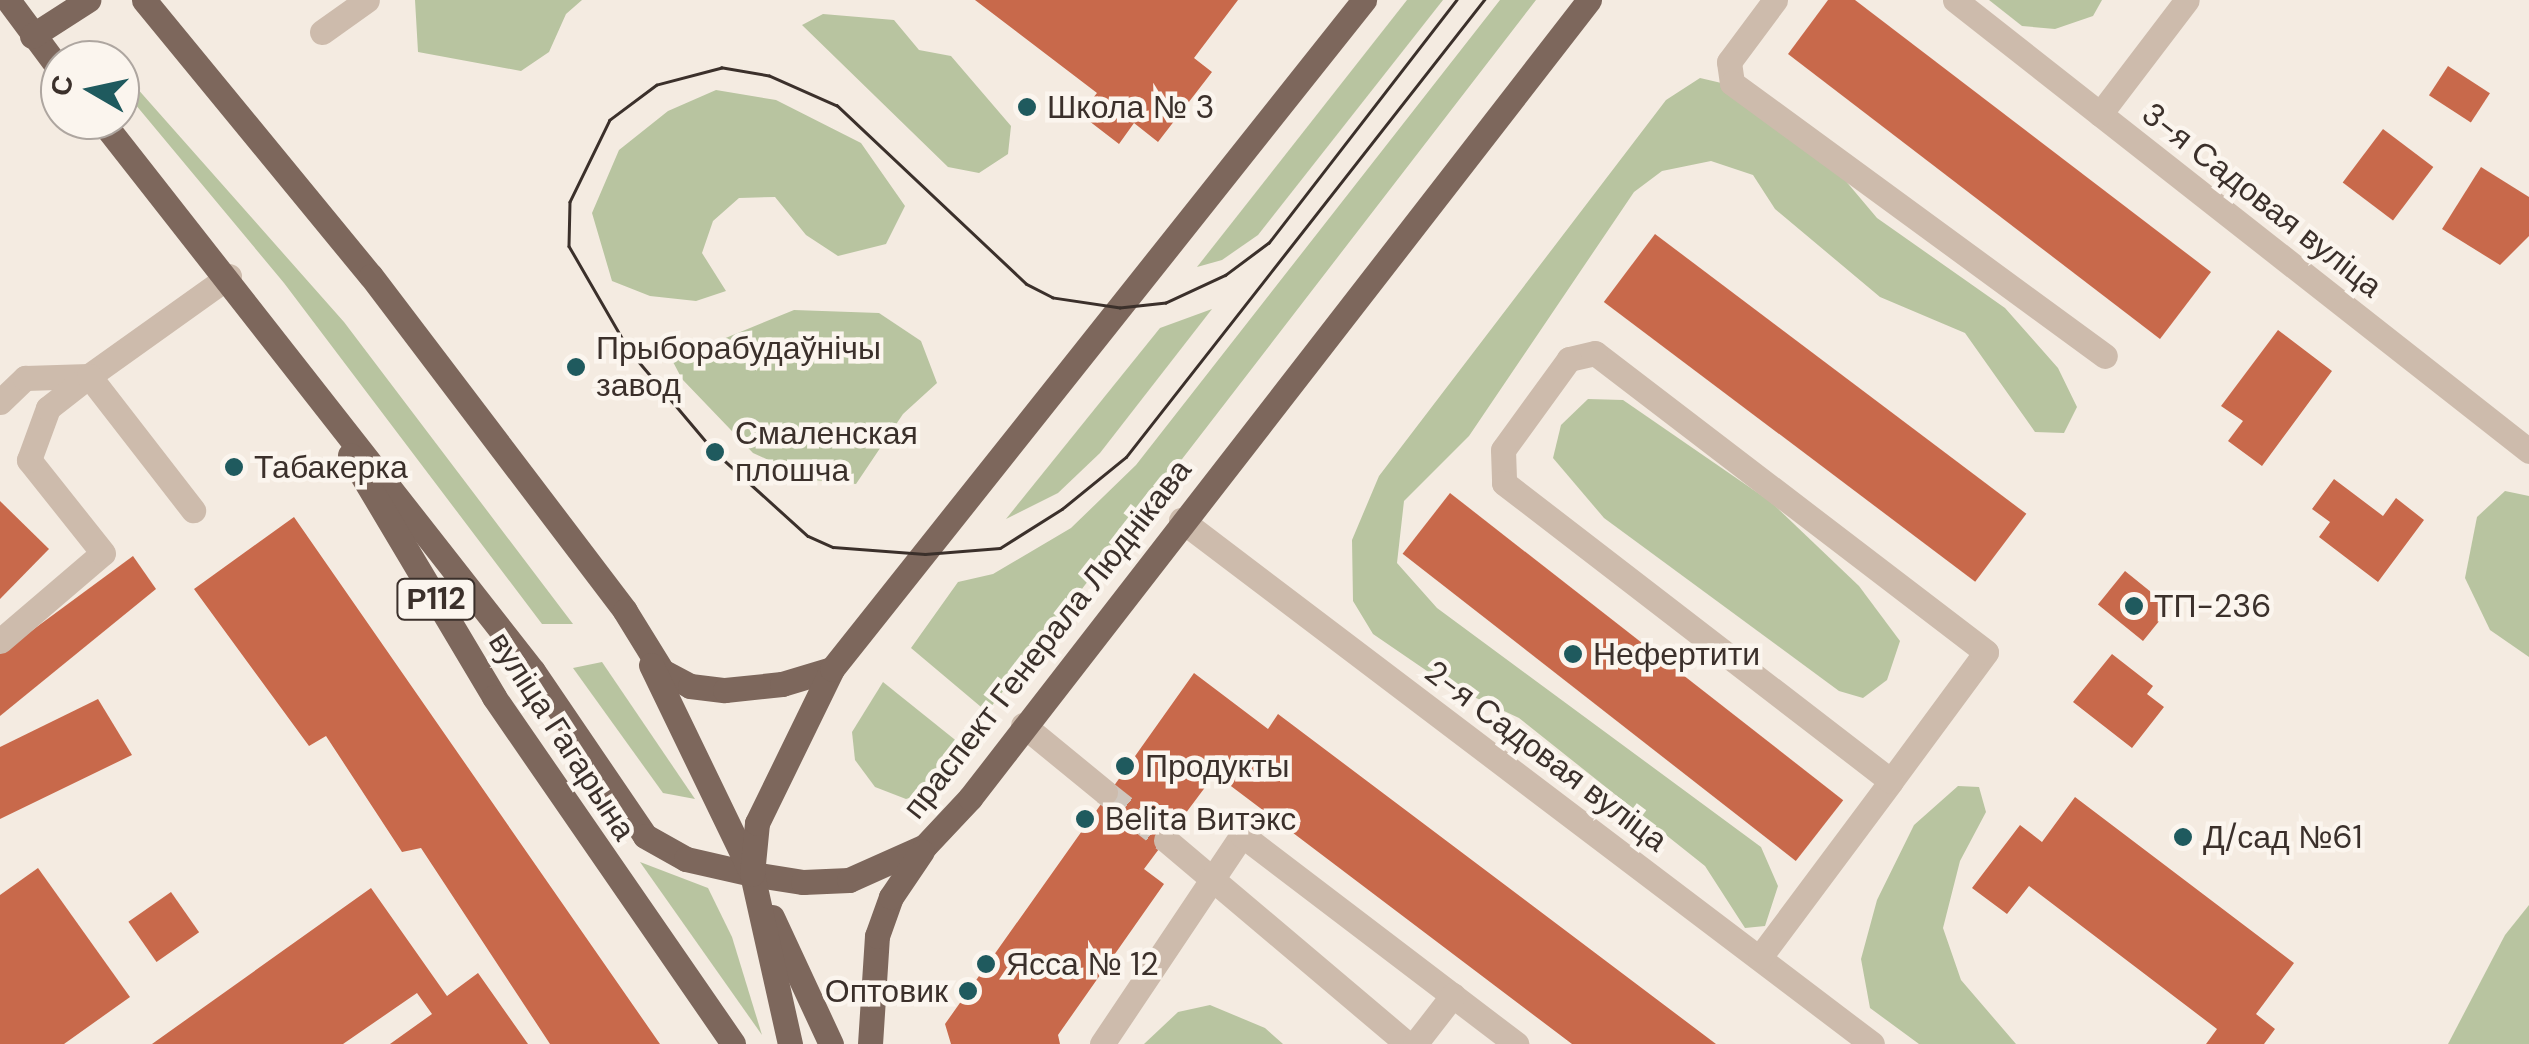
<!DOCTYPE html>
<html>
<head>
<meta charset="utf-8">
<style>
	body { margin:0 }
	#map { position:relative; width:2529px; height:1044px; overflow:hidden; background:#f4ebe1; font-family:"DM Sans",sans-serif }
	div>[style] { position:absolute }
	.green>* { inset:0; background:#b8c4a0 }
	.building>* { inset:0; background:#c8694b; transform-origin:0 0 }
	.minor-tunnel>* { height:25px; margin-top:-12.5px; transform-origin:0; background:repeating-linear-gradient(90deg,#cfc6bd 0 25px,transparent 0 37px) }
	.minor>* { height:25px; margin:-12.5px; padding:0 12.5px; transform-origin:12.5px; border-radius:12.5px; background:#cdbbac }
	.major>* { height:25px; margin:-12.5px; padding:0 12.5px; transform-origin:12.5px; border-radius:12.5px; background:#7d675c }
	.tram>* { height:2.5px; margin:-1.25px; padding:0 1.25px; transform-origin:1.25px; border-radius:1.25px; background:#3b302b }
	.dots>* { width:28px; height:28px; translate:-50% -50%; box-sizing:border-box; border:5px solid #fbf5ee; border-radius:50% }
	span { translate:-50% -50%; white-space:nowrap; text-align:center; line-height:1.15; -webkit-text-stroke:9px #fbf5ee; paint-order:stroke }
	.shield-label span { padding:2px 8px; background:#fbf5ee; border:2px solid; border-radius:8px; -webkit-text-stroke-width:0 }
	.shield-label { font-size:30px; color:#3b302b; font-weight:700 }
	.poi-label { font-size:32px; color:#3b302b }
	.left { translate:0 -50%; text-align:left }
	.right { translate:-100% -50%; text-align:right }
	.street-label { font-size:32px; color:#3b302b }
	.north { position:absolute; left:40px; top:40px; width:100px; height:100px; box-sizing:border-box; background:#fbf5ee; border:2px solid #aea6a0; border-radius:50%; rotate:279deg; font-size:28px; font-weight:700; line-height:40px; text-align:center; color:#3b302b }
	.north::after { content:''; display:block; margin:auto; width:35px; height:45px; background:#1f5a5e; clip-path:polygon(50% 0,100% 100%,50% 72%,0 100%) }
</style>
</head>
<body>
<div id="map">
	<div class="green">
		<i style="clip-path:polygon(415px 0,582px 0,566px 14px,549px 52px,521px 71px,418px 52px)"></i>
		<i style="clip-path:polygon(1407px 0,1443px 0,1258px 235px,1222px 260px,1197px 267px)"></i>
		<i style="clip-path:polygon(1500px 0,1536px 0,987px 712px,911px 648px,958px 582px,993px 574px,1071px 528px,1136px 465px)"></i>
		<i style="clip-path:polygon(1989px 0,2102px 0,2093px 16px,2055px 29px,2022px 26px)"></i>
		<i style="clip-path:polygon(823px 14px,894px 20px,919px 50px,951px 56px,1011px 126px,1008px 154px,979px 173px,948px 167px,802px 25px)"></i>
		<i style="clip-path:polygon(120px 69px,344px 322px,573px 624px,542px 624px,284px 283px,120px 86px)"></i>
		<i style="clip-path:polygon(1700px 78px,1730px 85px,1796px 122px,1877px 218px,2005px 308px,2058px 368px,2077px 407px,2064px 433px,2035px 432px,1965px 333px,1880px 297px,1775px 209px,1753px 175px,1711px 161px,1662px 171px,1634px 192px,1469px 436px,1404px 501px,1397px 563px,1437px 608px,1761px 847px,1778px 886px,1765px 926px,1745px 928px,1705px 866px,1519px 718px,1446px 684px,1373px 634px,1353px 601px,1352px 540px,1379px 476px,1666px 100px)"></i>
		<i style="clip-path:polygon(716px 90px,776px 100px,861px 143px,905px 206px,886px 244px,838px 256px,806px 235px,775px 197px,739px 198px,713px 221px,702px 253px,726px 291px,696px 301px,650px 296px,612px 281px,592px 213px,619px 150px,668px 111px)"></i>
		<i style="clip-path:polygon(1212px 309px,1100px 453px,1058px 493px,1006px 519px,1160px 328px)"></i>
		<i style="clip-path:polygon(794px 310px,879px 313px,921px 341px,937px 383px,903px 414px,856px 484px,812px 480px,753px 453px,682px 379px,672px 360px)"></i>
		<i style="clip-path:polygon(1588px 399px,1623px 400px,1771px 502px,1859px 586px,1900px 641px,1887px 680px,1863px 698px,1839px 691px,1604px 518px,1553px 458px,1561px 425px)"></i>
		<i style="clip-path:polygon(2505px 491px,2529px 496px,2529px 657px,2490px 630px,2465px 578px,2477px 517px)"></i>
		<i style="clip-path:polygon(602px 662px,695px 799px,663px 793px,573px 668px)"></i>
		<i style="clip-path:polygon(883px 682px,969px 751px,934px 790px,906px 799px,875px 787px,855px 760px,852px 732px)"></i>
		<i style="clip-path:polygon(1958px 786px,1979px 787px,1986px 812px,1960px 861px,1943px 928px,1961px 980px,2016px 1044px,1919px 1044px,1870px 1008px,1861px 959px,1877px 900px,1914px 825px)"></i>
		<i style="clip-path:polygon(640px 862px,708px 888px,732px 937px,762px 1035px)"></i>
		<i style="clip-path:polygon(2529px 905px,2529px 1044px,2448px 1044px,2505px 935px)"></i>
		<i style="clip-path:polygon(1210px 1005px,1265px 1028px,1283px 1044px,1144px 1044px,1178px 1012px)"></i>
	</div>
	<div class="building">
		<i style="clip-path:polygon(975px 0,1238px 0,1194px 58px,1212px 72px,1158px 142px,1134px 123px,1119px 144px,1080px 114px,1097px 93px)"></i>
		<i style="clip-path:polygon(1828px 0,1855px 0,2211px 272px,2160px 339px,1788px 54px)"></i>
		<i style="left:2448px;top:66px;width:50px;height:35px;rotate:33deg"></i>
		<i style="left:2383px;top:129px;width:63px;height:67px;rotate:37deg"></i>
		<i style="clip-path:polygon(2481px 167px,2529px 197px,2529px 236px,2500px 265px,2442px 229px)"></i>
		<i style="left:1655px;top:234px;width:465px;height:85px;rotate:37deg"></i>
		<i style="clip-path:polygon(2278px 330px,2332px 371px,2262px 466px,2228px 441px,2243px 421px,2221px 406px)"></i>
		<i style="clip-path:polygon(2334px 479px,2383px 516px,2396px 498px,2424px 520px,2378px 582px,2319px 537px,2330px 522px,2312px 509px)"></i>
		<i style="left:1450px;top:493px;width:499px;height:77px;rotate:38deg"></i>
		<i style="clip-path:polygon(0 501px,49px 549px,0 599px)"></i>
		<i style="clip-path:polygon(294px 517px,660px 1044px,550px 1044px,421px 848px,402px 852px,326px 736px,309px 746px,194px 589px)"></i>
		<i style="clip-path:polygon(133px 556px,156px 589px,0 716px,0 654px)"></i>
		<i style="left:2125px;top:571px;width:58px;height:43px;rotate:39deg"></i>
		<i style="clip-path:polygon(2112px 654px,2153px 686px,2147px 694px,2164px 707px,2132px 748px,2073px 702px)"></i>
		<i style="clip-path:polygon(1194px 673px,1268px 729px,1278px 714px,1716px 1044px,1572px 1044px,1215px 774px,1144px 869px,1164px 884px,1058px 1035px,1060px 1044px,951px 1044px,945px 1024px)"></i>
		<i style="clip-path:polygon(98px 699px,132px 755px,0 819px,0 747px)"></i>
		<i style="clip-path:polygon(2075px 797px,2294px 963px,2256px 1014px,2275px 1029px,2264px 1044px,2206px 1044px,2217px 1029px,2029px 886px,2007px 914px,1972px 888px,2020px 825px,2042px 842px)"></i>
		<i style="clip-path:polygon(38px 868px,130px 997px,64px 1044px,0 1044px,0 895px)"></i>
		<i style="clip-path:polygon(371px 888px,447px 996px,478px 973px,528px 1044px,390px 1044px,432px 1014px,417px 993px,343px 1044px,152px 1044px)"></i>
		<i style="left:171px;top:892px;width:49px;height:52px;rotate:55deg"></i>
	</div>
	<div class="minor-tunnel">
		<i style="left:1105px;top:792px;width:78px;rotate:38.2deg"></i>
	</div>
	<div class="minor">
		<i style="left:1775px;top:0;width:77px;rotate:126.6deg"></i>
		<i style="left:1729px;top:62px;width:21px;rotate:82deg"></i>
		<i style="left:1732px;top:83px;width:462px;rotate:36.2deg"></i>
		<i style="left:1955px;top:0;width:730px;rotate:38.16deg"></i>
		<i style="left:322px;top:32px;width:55px;rotate:-35.4deg"></i>
		<i style="left:2100px;top:114px;width:143px;rotate:-52.7deg"></i>
		<i style="left:0;top:402px;width:35px;rotate:-44deg"></i>
		<i style="left:25px;top:378px;width:64px;rotate:-1.8deg"></i>
		<i style="left:89px;top:376px;width:172px;rotate:-35.5deg"></i>
		<i style="left:1181px;top:520px;width:867px;rotate:37.17deg"></i>
		<i style="left:0;top:641px;width:135px;rotate:-40.5deg"></i>
		<i style="left:103px;top:553px;width:119px;rotate:-128.5deg"></i>
		<i style="left:29px;top:460px;width:55px;rotate:-69.9deg"></i>
		<i style="left:48px;top:408px;width:52px;rotate:-38deg"></i>
		<i style="left:89px;top:376px;width:170px;rotate:52.2deg"></i>
		<i style="left:1023px;top:725px;width:106px;rotate:39.3deg"></i>
		<i style="left:1166px;top:840px;width:316px;rotate:40.2deg"></i>
		<i style="left:1760px;top:957px;width:219px;rotate:-53.3deg"></i>
		<i style="left:1891px;top:781px;width:160px;rotate:-53.6deg"></i>
		<i style="left:1986px;top:652px;width:492px;rotate:-142.6deg"></i>
		<i style="left:1595px;top:353px;width:27px;rotate:167deg"></i>
		<i style="left:1569px;top:359px;width:112px;rotate:126deg"></i>
		<i style="left:1503px;top:450px;width:33px;rotate:88deg"></i>
		<i style="left:1504px;top:483px;width:488px;rotate:37.6deg"></i>
		<i style="left:1102px;top:1044px;width:252px;rotate:-56.2deg"></i>
		<i style="left:1242px;top:835px;width:345px;rotate:37.3deg"></i>
		<i style="left:1415px;top:1044px;width:62px;rotate:-52.2deg"></i>
	</div>
	<div class="major">
		<i style="left:8px;top:0;width:87px;rotate:53.4deg"></i>
		<i style="left:144px;top:0;width:357px;rotate:50.6deg"></i>
		<i style="left:371px;top:276px;width:420px;rotate:52.8deg"></i>
		<i style="left:625px;top:611px;width:70px;rotate:58.3deg"></i>
		<i style="left:662px;top:671px;width:32px;rotate:28deg"></i>
		<i style="left:690px;top:686px;width:35px;rotate:7deg"></i>
		<i style="left:725px;top:690px;width:57px;rotate:-6deg"></i>
		<i style="left:782px;top:684px;width:52px;rotate:-16.7deg"></i>
		<i style="left:32px;top:36px;width:67px;rotate:-32.7deg"></i>
		<i style="left:101px;top:120px;width:700px;rotate:51.9deg"></i>
		<i style="left:533px;top:671px;width:199px;rotate:55.8deg"></i>
		<i style="left:645px;top:836px;width:47px;rotate:29.3deg"></i>
		<i style="left:686px;top:859px;width:68px;rotate:12.8deg"></i>
		<i style="left:752px;top:874px;width:52px;rotate:8.9deg"></i>
		<i style="left:803px;top:882px;width:46px;rotate:-2.5deg"></i>
		<i style="left:849px;top:880px;width:83px;rotate:-24.1deg"></i>
		<i style="left:925px;top:846px;width:66px;rotate:-46.8deg"></i>
		<i style="left:970px;top:798px;width:1010px;rotate:-52.2deg"></i>
		<i style="left:350px;top:455px;width:282px;rotate:59.2deg"></i>
		<i style="left:494px;top:697px;width:421px;rotate:55.4deg"></i>
		<i style="left:651px;top:665px;width:230px;rotate:64.2deg"></i>
		<i style="left:772px;top:917px;width:140px;rotate:65.1deg"></i>
		<i style="left:790px;top:1044px;width:174px;rotate:-102.6deg"></i>
		<i style="left:752px;top:874px;width:51px;rotate:-84.4deg"></i>
		<i style="left:757px;top:823px;width:171px;rotate:-64deg"></i>
		<i style="left:832px;top:669px;width:855px;rotate:-51.51deg"></i>
		<i style="left:870px;top:1044px;width:108px;rotate:-86.3deg"></i>
		<i style="left:877px;top:936px;width:41px;rotate:-70.3deg"></i>
		<i style="left:891px;top:897px;width:55px;rotate:-56deg"></i>
	</div>
	<div class="tram">
		<i style="left:1457px;top:0;width:307px;rotate:127.7deg"></i>
		<i style="left:1269px;top:243px;width:54px;rotate:143.3deg"></i>
		<i style="left:1226px;top:275px;width:66px;rotate:155deg"></i>
		<i style="left:1166px;top:303px;width:46px;rotate:173.8deg"></i>
		<i style="left:1120px;top:308px;width:68px;rotate:-171.5deg"></i>
		<i style="left:1053px;top:298px;width:30px;rotate:-153deg"></i>
		<i style="left:1026px;top:284px;width:260px;rotate:-136.7deg"></i>
		<i style="left:837px;top:106px;width:74px;rotate:-156.2deg"></i>
		<i style="left:769px;top:76px;width:48px;rotate:-170.3deg"></i>
		<i style="left:722px;top:68px;width:67px;rotate:165.3deg"></i>
		<i style="left:657px;top:85px;width:59px;rotate:143.3deg"></i>
		<i style="left:610px;top:120px;width:91px;rotate:116deg"></i>
		<i style="left:570px;top:202px;width:44px;rotate:91.3deg"></i>
		<i style="left:569px;top:246px;width:120px;rotate:60deg"></i>
		<i style="left:629px;top:350px;width:133px;rotate:49.9deg"></i>
		<i style="left:715px;top:452px;width:125px;rotate:42.1deg"></i>
		<i style="left:808px;top:536px;width:27px;rotate:24deg"></i>
		<i style="left:833px;top:547px;width:92px;rotate:4.4deg"></i>
		<i style="left:925px;top:554px;width:75px;rotate:-4.6deg"></i>
		<i style="left:1000px;top:548px;width:73px;rotate:-32.2deg"></i>
		<i style="left:1062px;top:509px;width:82px;rotate:-39.1deg"></i>
		<i style="left:1126px;top:457px;width:581px;rotate:-51.93deg"></i>
	</div>
	<div class="dots">
		<i style="left:1027px;top:107px;background:#1f5a5e"></i>
		<i style="left:576px;top:367px;background:#1f5a5e"></i>
		<i style="left:715px;top:452px;background:#1f5a5e"></i>
		<i style="left:234px;top:467px;background:#1f5a5e"></i>
		<i style="left:2134px;top:606px;background:#1f5a5e"></i>
		<i style="left:1573px;top:654px;background:#1f5a5e"></i>
		<i style="left:1125px;top:766px;background:#1f5a5e"></i>
		<i style="left:1085px;top:819px;background:#1f5a5e"></i>
		<i style="left:2183px;top:837px;background:#1f5a5e"></i>
		<i style="left:986px;top:964px;background:#1f5a5e"></i>
		<i style="left:968px;top:991px;background:#1f5a5e"></i>
	</div>
	<div class="shield-label">
		<span style="left:436px;top:599px">Р112</span>
	</div>
	<div class="poi-label">
		<span class="left" style="left:1047px;top:107px">Школа № 3</span>
		<span class="left" style="left:596px;top:367px">Прыборабудаўнічы<br>завод</span>
		<span class="left" style="left:735px;top:452px">Смаленская<br>плошча</span>
		<span class="left" style="left:254px;top:467px">Табакерка</span>
		<span class="left" style="left:2154px;top:606px">ТП-236</span>
		<span class="left" style="left:1593px;top:654px">Нефертити</span>
		<span class="left" style="left:1145px;top:766px">Продукты</span>
		<span class="left" style="left:1105px;top:819px">Belita Витэкс</span>
		<span class="left" style="left:2203px;top:837px">Д/сад №61</span>
		<span class="left" style="left:1006px;top:964px">Ясса № 12</span>
		<span class="right" style="left:948px;top:991px">Оптовик</span>
	</div>
	<div class="street-label">
		<span style="left:2262px;top:200px;rotate:38deg">3-я Садовая вуліца</span>
		<span style="left:1047px;top:639px;rotate:-52deg">праспект Генерала Люднікава</span>
		<span style="left:562px;top:736px;rotate:57deg">вуліца Гагарына</span>
		<span style="left:1546px;top:756px;rotate:37deg">2-я Садовая вуліца</span>
	</div>
	<div class="north">С</div>
</div>
</body>
</html>
